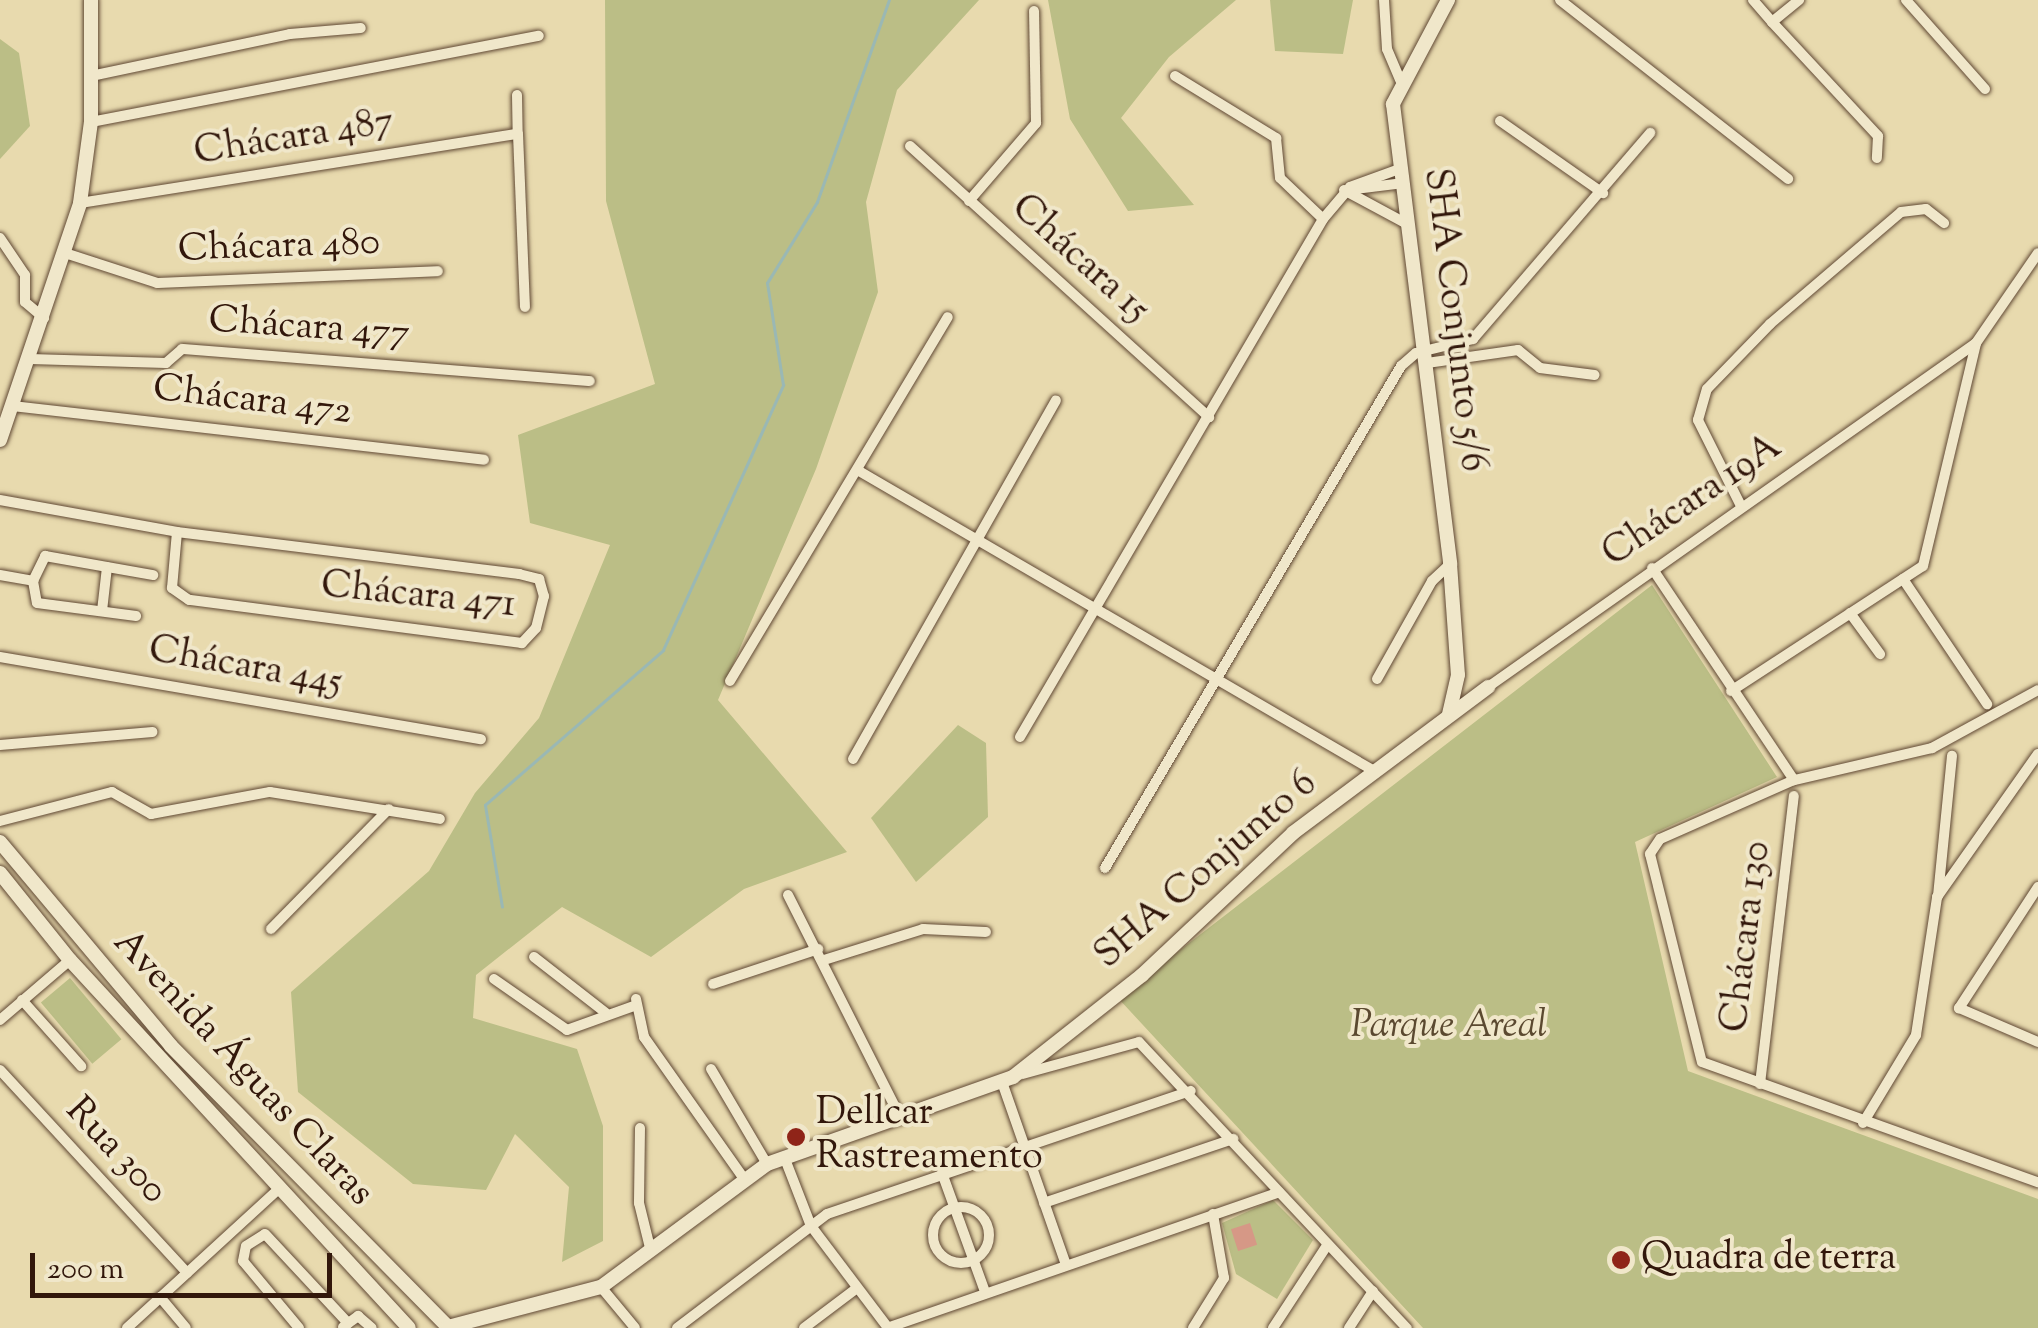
<!DOCTYPE html>
<html>
<head>
<meta charset="utf-8">
<style>
	body { margin:0 }
	#map { position:relative; width:2038px; height:1328px; overflow:hidden; background:#e8daae; font-family:"Sorts Mill Goudy",serif }
	div>[style] { position:absolute }
	.green>* { inset:0; background:#bbbe86; transform-origin:0 0 }
	.stream>* { height:2.5px; margin:-1.25px; padding:0 1.25px; transform-origin:1.25px; border-radius:1.25px; background:#9ab8b4 }
	.building>* { inset:0; background:#d69886; transform-origin:0 0 }
	.roads { filter:drop-shadow(0 0 2px #604834) drop-shadow(0 0 2px #604834) }
	.street>* { height:10px; margin:-5px; padding:0 5px; transform-origin:5px; border-radius:5px; background:#f0e7ca }
	.street>.ring { margin:-5px; padding:0; box-sizing:content-box; background:none; border:10px solid #f0e7ca; border-radius:50% }
	.secondary>* { height:14px; margin:-7px; padding:0 7px; transform-origin:7px; border-radius:7px; background:#f0e7ca }
	.dots>* { width:28px; height:28px; translate:-50% -50%; box-sizing:border-box; border:5px solid #f0e7ca; border-radius:50% }
	span { translate:-50% -50%; white-space:nowrap; text-align:center; line-height:1.15; -webkit-text-stroke:8px #f0e7ca; paint-order:stroke }
	.street-label { font-size:38px; color:#32170b }
	.park-label { font-size:38px; color:#5b4930; font-style:italic }
	.poi-label { font-size:38px; color:#32170b }
	.left { translate:0 -50%; text-align:left }
	.scale { position:absolute; left:30px; top:1253px; width:302px; height:45px; box-sizing:border-box; border:5px solid #32170b; border-top:0; padding-left:12px; font-size:30px; line-height:35px; white-space:nowrap; color:#32170b; -webkit-text-stroke:8px #f0e7ca; paint-order:stroke }
</style>
</head>
<body>
<div id="map">
	<div class="green">
		<i style="clip-path:polygon(605px 0,979px 0,897px 90px,866px 202px,878px 292px,816px 469px,718px 700px,847px 852px,744px 889px,651px 957px,562px 907px,476px 975px,473px 1018px,577px 1049px,603px 1126px,603px 1241px,562px 1262px,569px 1187px,515px 1134px,486px 1190px,413px 1184px,298px 1092px,291px 992px,429px 871px,475px 793px,539px 718px,610px 545px,530px 523px,518px 435px,655px 384px,606px 201px)"></i>
		<i style="clip-path:polygon(1048px 0,1236px 0,1169px 57px,1121px 118px,1194px 205px,1128px 211px,1070px 119px)"></i>
		<i style="clip-path:polygon(1270px 0,1353px 0,1343px 54px,1275px 51px)"></i>
		<i style="clip-path:polygon(0 39px,19px 53px,30px 126px,0 159px)"></i>
		<i style="clip-path:polygon(1652px 585px,1777px 777px,1635px 842px,1688px 1071px,2038px 1199px,2038px 1328px,1423px 1328px,1118px 998px)"></i>
		<i style="clip-path:polygon(958px 725px,986px 743px,988px 817px,916px 882px,871px 818px)"></i>
		<i style="left:70px;top:978px;width:80px;height:38px;rotate:50deg"></i>
		<i style="clip-path:polygon(1273px 1200px,1313px 1240px,1277px 1299px,1236px 1274px,1222px 1223px)"></i>
	</div>
	<div class="stream">
		<i style="left:502px;top:907px;width:103px;rotate:-99.5deg"></i>
		<i style="left:485px;top:805px;width:236px;rotate:-41deg"></i>
		<i style="left:663px;top:650px;width:291px;rotate:-65.6deg"></i>
		<i style="left:783px;top:385px;width:103px;rotate:-98.9deg"></i>
		<i style="left:767px;top:283px;width:95px;rotate:-58.3deg"></i>
		<i style="left:817px;top:202px;width:214px;rotate:-70.4deg"></i>
	</div>
	<div class="building">
		<i style="left:1250px;top:1223px;width:23px;height:20px;rotate:72deg"></i>
	</div>
	<div class="roads">
		<div class="street">
			<i style="left:1384px;top:0;width:49px;rotate:86.5deg"></i>
			<i style="left:1387px;top:49px;width:34px;rotate:67deg"></i>
			<i style="left:1560px;top:0;width:290px;rotate:38.1deg"></i>
			<i style="left:1753px;top:0;width:29px;rotate:49deg"></i>
			<i style="left:1772px;top:22px;width:35px;rotate:-39deg"></i>
			<i style="left:1906px;top:0;width:119px;rotate:48.4deg"></i>
			<i style="left:1772px;top:22px;width:156px;rotate:47.1deg"></i>
			<i style="left:1878px;top:136px;width:22px;rotate:93deg"></i>
			<i style="left:91px;top:76px;width:203px;rotate:-11.9deg"></i>
			<i style="left:290px;top:34px;width:71px;rotate:-4.8deg"></i>
			<i style="left:1175px;top:76px;width:119px;rotate:31.5deg"></i>
			<i style="left:1276px;top:138px;width:40px;rotate:84.3deg"></i>
			<i style="left:1280px;top:178px;width:59px;rotate:43.6deg"></i>
			<i style="left:517px;top:95px;width:39px;rotate:89deg"></i>
			<i style="left:1500px;top:121px;width:126px;rotate:35deg"></i>
			<i style="left:91px;top:122px;width:456px;rotate:-10.9deg"></i>
			<i style="left:910px;top:146px;width:404px;rotate:42.2deg"></i>
			<i style="left:1355px;top:189px;width:49px;rotate:-7deg"></i>
			<i style="left:1344px;top:190px;width:74px;rotate:28.3deg"></i>
			<i style="left:969px;top:201px;width:103px;rotate:-49.3deg"></i>
			<i style="left:1036px;top:123px;width:112px;rotate:-91deg"></i>
			<i style="left:80px;top:203px;width:443px;rotate:-9deg"></i>
			<i style="left:518px;top:134px;width:173px;rotate:87.7deg"></i>
			<i style="left:0;top:238px;width:45px;rotate:56deg"></i>
			<i style="left:25px;top:275px;width:27px;rotate:90deg"></i>
			<i style="left:25px;top:302px;width:25px;rotate:40deg"></i>
			<i style="left:68px;top:254px;width:94px;rotate:18deg"></i>
			<i style="left:157px;top:283px;width:281px;rotate:-2.4deg"></i>
			<i style="left:30px;top:359px;width:136px;rotate:1.7deg"></i>
			<i style="left:166px;top:363px;width:21px;rotate:-41deg"></i>
			<i style="left:182px;top:349px;width:409px;rotate:4.5deg"></i>
			<i style="left:1427px;top:363px;width:92px;rotate:-8.1deg"></i>
			<i style="left:1518px;top:350px;width:28px;rotate:39deg"></i>
			<i style="left:1540px;top:368px;width:55px;rotate:7.3deg"></i>
			<i style="left:13px;top:406px;width:474px;rotate:6.5deg"></i>
			<i style="left:859px;top:471px;width:598px;rotate:30.21deg"></i>
			<i style="left:0;top:500px;width:180px;rotate:10.2deg"></i>
			<i style="left:177px;top:532px;width:345px;rotate:7deg"></i>
			<i style="left:519px;top:574px;width:21px;rotate:14deg"></i>
			<i style="left:539px;top:579px;width:18px;rotate:74deg"></i>
			<i style="left:544px;top:596px;width:33px;rotate:104deg"></i>
			<i style="left:536px;top:628px;width:21px;rotate:133deg"></i>
			<i style="left:522px;top:643px;width:336px;rotate:-172.6deg"></i>
			<i style="left:189px;top:600px;width:21px;rotate:-145deg"></i>
			<i style="left:172px;top:588px;width:56px;rotate:-84.9deg"></i>
			<i style="left:1740px;top:504px;width:94px;rotate:-116.6deg"></i>
			<i style="left:1698px;top:420px;width:32px;rotate:-74deg"></i>
			<i style="left:1707px;top:389px;width:91px;rotate:-45.9deg"></i>
			<i style="left:1770px;top:324px;width:172px;rotate:-40.5deg"></i>
			<i style="left:1901px;top:212px;width:25px;rotate:-7deg"></i>
			<i style="left:1926px;top:209px;width:23px;rotate:38deg"></i>
			<i style="left:1652px;top:568px;width:255px;rotate:56.2deg"></i>
			<i style="left:0;top:575px;width:34px;rotate:10deg"></i>
			<i style="left:33px;top:581px;width:28px;rotate:-64deg"></i>
			<i style="left:45px;top:556px;width:110px;rotate:10deg"></i>
			<i style="left:1903px;top:579px;width:151px;rotate:56.1deg"></i>
			<i style="left:33px;top:581px;width:22px;rotate:80deg"></i>
			<i style="left:37px;top:603px;width:100px;rotate:7.5deg"></i>
			<i style="left:102px;top:611px;width:44px;rotate:-83.5deg"></i>
			<i style="left:1850px;top:613px;width:51px;rotate:53.8deg"></i>
			<i style="left:0;top:657px;width:488px;rotate:9.7deg"></i>
			<i style="left:1377px;top:679px;width:112px;rotate:-60.7deg"></i>
			<i style="left:1432px;top:581px;width:25px;rotate:-43deg"></i>
			<i style="left:730px;top:681px;width:424px;rotate:-59.1deg"></i>
			<i style="left:1488px;top:687px;width:597px;rotate:-35.18deg"></i>
			<i style="left:1976px;top:343px;width:109px;rotate:-55.4deg"></i>
			<i style="left:2038px;top:690px;width:121px;rotate:151.3deg"></i>
			<i style="left:1932px;top:748px;width:142px;rotate:166.9deg"></i>
			<i style="left:1794px;top:780px;width:146px;rotate:156.2deg"></i>
			<i style="left:1660px;top:839px;width:18px;rotate:124deg"></i>
			<i style="left:1650px;top:854px;width:214px;rotate:76deg"></i>
			<i style="left:1702px;top:1062px;width:357px;rotate:19.7deg"></i>
			<i style="left:1731px;top:691px;width:229px;rotate:-33.1deg"></i>
			<i style="left:1923px;top:566px;width:229px;rotate:-76.6deg"></i>
			<i style="left:1020px;top:737px;width:600px;rotate:-59.67deg"></i>
			<i style="left:1323px;top:219px;width:42px;rotate:-49.8deg"></i>
			<i style="left:1350px;top:187px;width:55px;rotate:-20.1deg"></i>
			<i style="left:0;top:745px;width:153px;rotate:-4.9deg"></i>
			<i style="left:853px;top:759px;width:412px;rotate:-60.5deg"></i>
			<i style="left:0;top:821px;width:116px;rotate:-14.5deg"></i>
			<i style="left:112px;top:792px;width:45px;rotate:29.4deg"></i>
			<i style="left:151px;top:814px;width:121px;rotate:-10.5deg"></i>
			<i style="left:270px;top:792px;width:172px;rotate:9deg"></i>
			<i style="left:1105px;top:868px;width:583px;rotate:-59.47deg"></i>
			<i style="left:1401px;top:366px;width:20px;rotate:-41deg"></i>
			<i style="left:1416px;top:353px;width:59px;rotate:-13.8deg"></i>
			<i style="left:1473px;top:339px;width:272px;rotate:-49.3deg"></i>
			<i style="left:2038px;top:887px;width:145px;rotate:123.1deg"></i>
			<i style="left:1959px;top:1008px;width:86px;rotate:23.3deg"></i>
			<i style="left:788px;top:895px;width:249px;rotate:63.2deg"></i>
			<i style="left:1938px;top:896px;width:141px;rotate:-84.3deg"></i>
			<i style="left:271px;top:929px;width:168px;rotate:-45.5deg"></i>
			<i style="left:534px;top:957px;width:91px;rotate:37.9deg"></i>
			<i style="left:824px;top:960px;width:104px;rotate:-17.4deg"></i>
			<i style="left:923px;top:929px;width:63px;rotate:2.7deg"></i>
			<i style="left:494px;top:979px;width:89px;rotate:34.9deg"></i>
			<i style="left:567px;top:1030px;width:71px;rotate:-19.7deg"></i>
			<i style="left:713px;top:984px;width:111px;rotate:-18.4deg"></i>
			<i style="left:636px;top:999px;width:39px;rotate:78deg"></i>
			<i style="left:644px;top:1037px;width:175px;rotate:54.8deg"></i>
			<i style="left:22px;top:1000px;width:89px;rotate:48.2deg"></i>
			<i style="left:0;top:1020px;width:92px;rotate:-40.6deg"></i>
			<i style="left:711px;top:1069px;width:110px;rotate:59.5deg"></i>
			<i style="left:0;top:1070px;width:276px;rotate:47.3deg"></i>
			<i style="left:1022px;top:1074px;width:121px;rotate:-15.3deg"></i>
			<i style="left:1139px;top:1042px;width:392px;rotate:46.9deg"></i>
			<i style="left:1002px;top:1082px;width:194px;rotate:70.7deg"></i>
			<i style="left:1760px;top:1084px;width:290px;rotate:-83.3deg"></i>
			<i style="left:1863px;top:1123px;width:103px;rotate:-58.9deg"></i>
			<i style="left:1916px;top:1035px;width:140px;rotate:-81.3deg"></i>
			<i style="left:1937px;top:897px;width:175px;rotate:-54.8deg"></i>
			<i style="left:640px;top:1128px;width:75px;rotate:90.8deg"></i>
			<i style="left:639px;top:1203px;width:50px;rotate:76.2deg"></i>
			<i style="left:785px;top:1159px;width:72px;rotate:68.8deg"></i>
			<i style="left:811px;top:1226px;width:124px;rotate:52.9deg"></i>
			<i style="left:942px;top:1173px;width:127px;rotate:70.1deg"></i>
			<i style="left:1044px;top:1203px;width:200px;rotate:-18.7deg"></i>
			<i class="ring" style="left:933px;top:1207px;width:46px;height:46px"></i>
			<i style="left:601px;top:1287px;width:53px;rotate:50.3deg"></i>
			<i style="left:160px;top:1297px;width:40px;rotate:50deg"></i>
			<i style="left:343px;top:1327px;width:19px;rotate:-36deg"></i>
			<i style="left:358px;top:1316px;width:18px;rotate:41deg"></i>
			<i style="left:127px;top:1328px;width:207px;rotate:-42.5deg"></i>
			<i style="left:299px;top:1328px;width:87px;rotate:-129.9deg"></i>
			<i style="left:243px;top:1261px;width:15px;rotate:-79deg"></i>
			<i style="left:246px;top:1246px;width:22px;rotate:-32deg"></i>
			<i style="left:265px;top:1234px;width:122px;rotate:47deg"></i>
			<i style="left:677px;top:1328px;width:188px;rotate:-37.2deg"></i>
			<i style="left:827px;top:1214px;width:384px;rotate:-18.7deg"></i>
			<i style="left:804px;top:1328px;width:66px;rotate:-37deg"></i>
			<i style="left:887px;top:1328px;width:415px;rotate:-19.1deg"></i>
			<i style="left:1193px;top:1328px;width:59px;rotate:-58.2deg"></i>
			<i style="left:1224px;top:1278px;width:65px;rotate:-99.8deg"></i>
			<i style="left:1273px;top:1328px;width:100px;rotate:-56.8deg"></i>
			<i style="left:1349px;top:1328px;width:44px;rotate:-57deg"></i>
		</div>
		<div class="secondary">
			<i style="left:1448px;top:0;width:118px;rotate:117.9deg"></i>
			<i style="left:1393px;top:104px;width:464px;rotate:82.9deg"></i>
			<i style="left:1450px;top:564px;width:111px;rotate:85.9deg"></i>
			<i style="left:1458px;top:675px;width:40px;rotate:103deg"></i>
			<i style="left:0;top:440px;width:250px;rotate:-71.3deg"></i>
			<i style="left:80px;top:203px;width:82px;rotate:-82.3deg"></i>
			<i style="left:91px;top:122px;width:122px;rotate:-90deg"></i>
			<i style="left:0;top:842px;width:266px;rotate:50deg"></i>
			<i style="left:171px;top:1046px;width:396px;rotate:45.4deg"></i>
			<i style="left:0;top:873px;width:112px;rotate:51.2deg"></i>
			<i style="left:70px;top:960px;width:500px;rotate:47.35deg"></i>
			<i style="left:448px;top:1327px;width:158px;rotate:-14.7deg"></i>
			<i style="left:601px;top:1287px;width:207px;rotate:-36.5deg"></i>
			<i style="left:767px;top:1164px;width:261px;rotate:-19.5deg"></i>
			<i style="left:1013px;top:1077px;width:164px;rotate:-38.3deg"></i>
			<i style="left:1142px;top:975px;width:207px;rotate:-43.2deg"></i>
			<i style="left:1293px;top:833px;width:244px;rotate:-36.8deg"></i>
		</div>
	</div>
	<div class="dots">
		<i style="left:796px;top:1137px;background:#8f2418"></i>
		<i style="left:1621px;top:1260px;background:#8f2418"></i>
	</div>
	<div class="street-label">
		<span style="left:294px;top:139px;rotate:-9deg">Chácara 487</span>
		<span style="left:279px;top:248px;rotate:-2deg">Chácara 480</span>
		<span style="left:1079px;top:260px;rotate:42deg">Chácara 15</span>
		<span style="left:1453px;top:320px;rotate:83deg">SHA Conjunto 5/6</span>
		<span style="left:309px;top:329px;rotate:4deg">Chácara 477</span>
		<span style="left:252px;top:402px;rotate:7deg">Chácara 472</span>
		<span style="left:1693px;top:502px;rotate:-34deg">Chácara 19A</span>
		<span style="left:418px;top:597px;rotate:6deg">Chácara 471</span>
		<span style="left:245px;top:668px;rotate:10deg">Chácara 445</span>
		<span style="left:1207px;top:871px;rotate:-41deg">SHA Conjunto 6</span>
		<span style="left:1748px;top:937px;rotate:-83deg">Chácara 130</span>
		<span style="left:242px;top:1069px;rotate:47deg">Avenida Águas Claras</span>
		<span style="left:115px;top:1152px;rotate:47deg">Rua 300</span>
	</div>
	<div class="park-label">
		<span style="left:1449px;top:1028px">Parque Areal</span>
	</div>
	<div class="poi-label">
		<span class="left" style="left:816px;top:1137px">Dellcar<br>Rastreamento</span>
		<span class="left" style="left:1641px;top:1260px">Quadra de terra</span>
	</div>
	<div class="scale">200 m</div>
</div>
</body>
</html>
